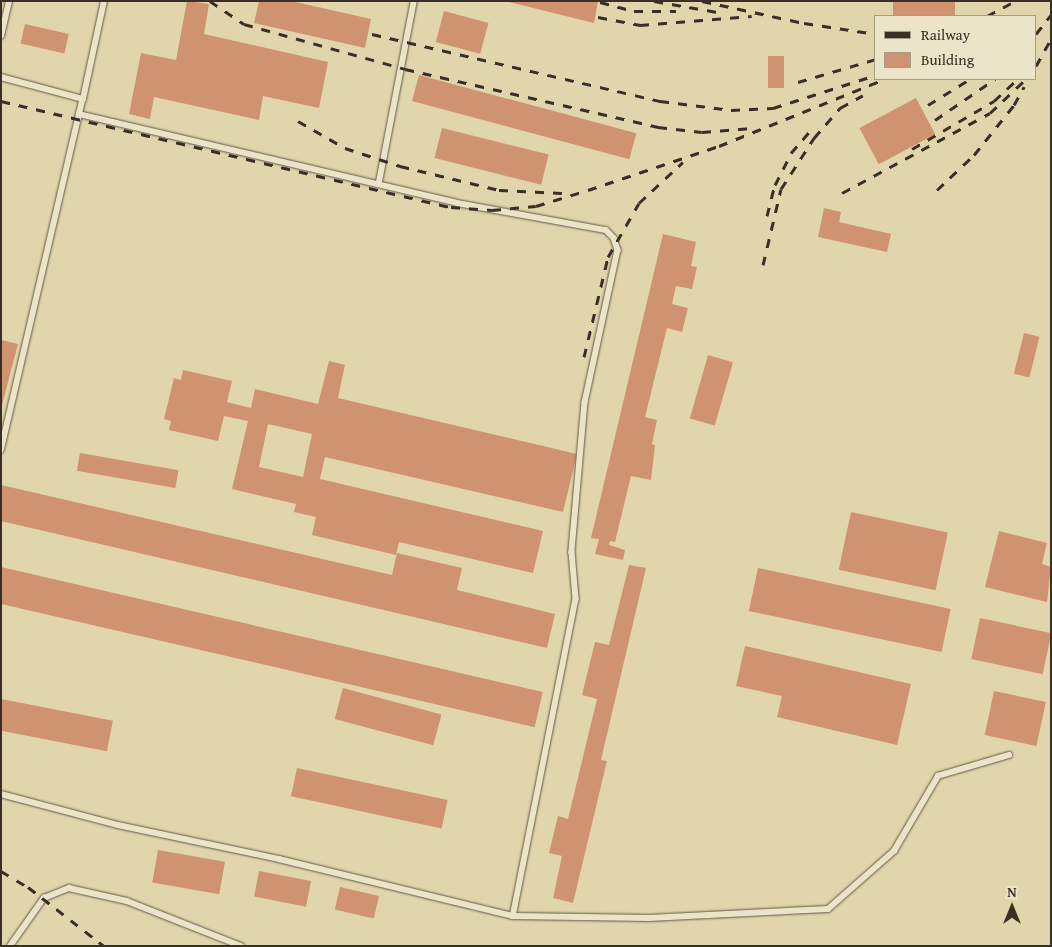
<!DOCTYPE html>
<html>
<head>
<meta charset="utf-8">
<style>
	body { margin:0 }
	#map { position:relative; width:1052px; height:947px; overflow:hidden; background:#e0d5ab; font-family:"Gentium Book Plus",serif }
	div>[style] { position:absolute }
	.building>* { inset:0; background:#cf9372; transform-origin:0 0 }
	.roads { filter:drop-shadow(0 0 1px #645847) drop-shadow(0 0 1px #645847) }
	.service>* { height:5.5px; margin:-2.75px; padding:0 2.75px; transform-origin:2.75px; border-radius:2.75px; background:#ebe4c8 }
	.rail>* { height:3px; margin-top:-1.5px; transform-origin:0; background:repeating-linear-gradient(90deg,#3a2f26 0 9px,transparent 0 18px) }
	span { translate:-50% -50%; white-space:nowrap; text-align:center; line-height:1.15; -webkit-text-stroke:4px #ebe4c8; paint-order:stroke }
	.frame { position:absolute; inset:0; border:2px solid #3a2f26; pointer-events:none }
	.legend { position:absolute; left:874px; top:15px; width:162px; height:65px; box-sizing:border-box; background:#ebe4c8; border:1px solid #a49c87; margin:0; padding:6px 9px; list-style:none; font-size:15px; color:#3a2f26 }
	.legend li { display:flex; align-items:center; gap:10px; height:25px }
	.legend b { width:25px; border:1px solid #a49c87 }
	.north { position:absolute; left:987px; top:882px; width:50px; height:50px; -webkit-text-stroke:4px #ebe4c8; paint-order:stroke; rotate:0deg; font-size:14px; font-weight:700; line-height:20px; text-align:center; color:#3a2f26 }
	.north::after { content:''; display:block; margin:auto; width:18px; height:22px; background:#3a2f26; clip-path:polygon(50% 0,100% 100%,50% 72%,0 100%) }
</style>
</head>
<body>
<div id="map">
	<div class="building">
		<i style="clip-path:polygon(187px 1px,209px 4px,204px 34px,328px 62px,319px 108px,263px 96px,259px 120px,154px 97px,150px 119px,129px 114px,141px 53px,176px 60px)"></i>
		<i style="clip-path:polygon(259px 1px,291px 1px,371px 19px,365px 48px,254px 23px)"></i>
		<i style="clip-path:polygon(505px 1px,598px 1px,594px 23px)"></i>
		<i style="left:893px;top:1px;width:62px;height:15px"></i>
		<i style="left:444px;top:11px;width:46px;height:32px;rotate:15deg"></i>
		<i style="left:25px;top:24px;width:45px;height:20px;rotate:13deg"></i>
		<i style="left:768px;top:56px;width:16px;height:32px"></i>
		<i style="left:419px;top:75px;width:225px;height:27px;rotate:15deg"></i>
		<i style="left:916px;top:98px;width:41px;height:64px;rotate:62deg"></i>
		<i style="left:442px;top:128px;width:110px;height:31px;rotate:14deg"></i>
		<i style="clip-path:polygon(824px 208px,841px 212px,839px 222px,891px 234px,887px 252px,818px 237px)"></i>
		<i style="clip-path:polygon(663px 234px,696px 242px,691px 266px,697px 267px,692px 289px,676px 286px,672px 304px,688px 308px,682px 332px,667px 328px,645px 417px,657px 420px,652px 444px,655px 445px,651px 480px,631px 476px,615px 542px,610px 541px,609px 545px,625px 550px,623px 560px,595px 554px,599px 539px,591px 538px)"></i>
		<i style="left:1024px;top:333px;width:16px;height:42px;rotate:14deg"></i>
		<i style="clip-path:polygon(1px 340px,18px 344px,2px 405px,1px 405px)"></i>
		<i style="left:708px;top:355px;width:26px;height:66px;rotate:16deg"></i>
		<i style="clip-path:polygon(evenodd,329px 361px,345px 365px,338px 398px,577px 454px,563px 512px,325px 457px,320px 479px,543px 531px,533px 573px,399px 542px,396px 555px,312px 535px,316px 517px,294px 512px,296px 504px,232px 489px,248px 421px,224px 416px,218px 441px,169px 430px,171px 421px,164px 419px,174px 378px,181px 380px,183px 370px,232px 381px,227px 402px,251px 408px,255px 389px,318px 404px,329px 361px,268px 424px,312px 434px,303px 477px,259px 467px,268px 424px)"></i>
		<i style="left:80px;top:453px;width:100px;height:18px;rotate:10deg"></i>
		<i style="clip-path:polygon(1px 485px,392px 575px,397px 553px,462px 568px,457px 590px,555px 614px,547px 648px,1px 521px)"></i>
		<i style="left:851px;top:512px;width:99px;height:59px;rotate:12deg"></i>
		<i style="clip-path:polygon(999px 531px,1047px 543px,1042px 564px,1051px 567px,1047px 602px,985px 587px)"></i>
		<i style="clip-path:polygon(629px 565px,646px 568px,601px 760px,607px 761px,573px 903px,553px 898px,562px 856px,549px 853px,558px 816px,568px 819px,597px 699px,582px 695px,595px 642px,609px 645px)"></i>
		<i style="left:1px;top:567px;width:556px;height:36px;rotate:13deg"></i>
		<i style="left:758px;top:568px;width:197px;height:44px;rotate:12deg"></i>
		<i style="left:980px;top:618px;width:73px;height:42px;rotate:12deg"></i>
		<i style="clip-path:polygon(745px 646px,911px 684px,897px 745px,777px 717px,782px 696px,736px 686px)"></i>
		<i style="left:343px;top:688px;width:102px;height:32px;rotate:15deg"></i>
		<i style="left:994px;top:691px;width:53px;height:45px;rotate:12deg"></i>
		<i style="left:1px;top:699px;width:114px;height:31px;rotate:11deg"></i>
		<i style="left:297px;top:768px;width:154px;height:29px;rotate:12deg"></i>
		<i style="left:158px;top:850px;width:68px;height:33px;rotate:10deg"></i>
		<i style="left:259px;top:871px;width:53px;height:26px;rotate:11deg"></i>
		<i style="left:340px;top:887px;width:40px;height:23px;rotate:13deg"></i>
	</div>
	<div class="roads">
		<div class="service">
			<i style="left:1px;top:36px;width:36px;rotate:-77deg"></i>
			<i style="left:1px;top:77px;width:85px;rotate:15deg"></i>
			<i style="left:83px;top:99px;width:360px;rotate:103.1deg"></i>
			<i style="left:83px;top:99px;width:100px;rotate:-77.9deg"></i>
			<i style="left:79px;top:114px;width:388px;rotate:13.2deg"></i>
			<i style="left:457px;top:203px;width:151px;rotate:10.3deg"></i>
			<i style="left:606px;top:230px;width:11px;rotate:45deg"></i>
			<i style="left:614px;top:238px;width:13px;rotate:72deg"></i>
			<i style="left:618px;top:250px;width:156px;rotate:102.2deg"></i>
			<i style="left:585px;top:402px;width:151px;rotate:95deg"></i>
			<i style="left:572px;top:552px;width:47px;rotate:85.1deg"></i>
			<i style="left:576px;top:599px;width:323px;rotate:101.2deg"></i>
			<i style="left:379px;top:182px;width:184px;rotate:-79.1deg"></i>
			<i style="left:1px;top:794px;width:121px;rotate:14.8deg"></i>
			<i style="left:118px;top:825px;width:165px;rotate:11.9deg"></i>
			<i style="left:279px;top:859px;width:241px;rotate:13.7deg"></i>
			<i style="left:513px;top:916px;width:136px;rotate:0.8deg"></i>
			<i style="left:649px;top:918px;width:179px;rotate:-2.9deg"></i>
			<i style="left:828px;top:909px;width:88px;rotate:-41.3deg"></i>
			<i style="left:894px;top:851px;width:87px;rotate:-59.6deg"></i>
			<i style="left:938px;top:776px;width:74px;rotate:-16.5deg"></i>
			<i style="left:10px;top:946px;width:59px;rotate:-54.7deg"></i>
			<i style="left:44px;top:898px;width:27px;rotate:-22deg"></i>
			<i style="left:69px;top:888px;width:59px;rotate:12.6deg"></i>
			<i style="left:127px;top:901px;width:123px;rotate:21.5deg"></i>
		</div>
	</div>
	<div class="rail">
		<i style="left:210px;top:1px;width:41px;rotate:34.1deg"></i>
		<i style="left:244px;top:24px;width:167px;rotate:15.6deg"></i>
		<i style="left:405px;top:69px;width:260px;rotate:12.9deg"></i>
		<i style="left:658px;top:127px;width:44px;rotate:6.5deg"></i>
		<i style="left:702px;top:132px;width:50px;rotate:-4.6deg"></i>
		<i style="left:654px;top:1px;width:70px;rotate:9.9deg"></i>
		<i style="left:702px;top:1px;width:104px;rotate:12.2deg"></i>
		<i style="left:804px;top:23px;width:73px;rotate:8.7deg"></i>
		<i style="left:600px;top:2px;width:35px;rotate:15deg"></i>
		<i style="left:634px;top:11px;width:42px"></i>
		<i style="left:987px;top:16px;width:32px;rotate:-28deg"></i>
		<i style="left:598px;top:17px;width:43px;rotate:10.8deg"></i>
		<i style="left:640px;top:25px;width:112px;rotate:-4.6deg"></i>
		<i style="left:372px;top:34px;width:296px;rotate:13.1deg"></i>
		<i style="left:660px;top:101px;width:72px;rotate:7.2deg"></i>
		<i style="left:731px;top:110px;width:42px;rotate:-2.7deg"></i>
		<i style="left:773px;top:108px;width:108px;rotate:-17.8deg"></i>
		<i style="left:1036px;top:34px;width:24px;rotate:-52deg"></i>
		<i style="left:1036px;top:66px;width:31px;rotate:-61deg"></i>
		<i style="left:798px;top:82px;width:81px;rotate:-16.4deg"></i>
		<i style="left:1px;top:101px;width:462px;rotate:13.3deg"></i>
		<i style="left:451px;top:207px;width:41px;rotate:4.2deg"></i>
		<i style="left:492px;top:210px;width:44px;rotate:-5.2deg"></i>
		<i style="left:536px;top:206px;width:54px;rotate:-17.1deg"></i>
		<i style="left:588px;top:190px;width:138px;rotate:-18.6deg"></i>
		<i style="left:719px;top:146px;width:179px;rotate:-22deg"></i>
		<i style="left:928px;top:105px;width:49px;rotate:-31.8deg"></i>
		<i style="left:935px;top:120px;width:73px;rotate:-34.3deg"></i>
		<i style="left:298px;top:121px;width:54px;rotate:29.9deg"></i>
		<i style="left:345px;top:148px;width:58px;rotate:18.1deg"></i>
		<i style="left:400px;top:166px;width:102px;rotate:13.6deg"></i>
		<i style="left:499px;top:190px;width:63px;rotate:2.7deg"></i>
		<i style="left:912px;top:149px;width:95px;rotate:-30.3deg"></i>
		<i style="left:994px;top:101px;width:33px;rotate:-43deg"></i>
		<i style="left:937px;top:190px;width:51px;rotate:-43.4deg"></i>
		<i style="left:974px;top:155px;width:64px;rotate:-51.3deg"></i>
		<i style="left:1014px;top:105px;width:21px;rotate:-61deg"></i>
		<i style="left:842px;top:193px;width:168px;rotate:-28.4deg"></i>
		<i style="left:990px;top:113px;width:50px;rotate:-43.4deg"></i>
		<i style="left:767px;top:216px;width:32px;rotate:-76deg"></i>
		<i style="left:775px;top:185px;width:36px;rotate:-63deg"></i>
		<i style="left:791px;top:153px;width:35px;rotate:-49deg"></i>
		<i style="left:763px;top:265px;width:78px;rotate:-76.7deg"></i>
		<i style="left:781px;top:189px;width:61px;rotate:-57.1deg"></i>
		<i style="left:814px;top:138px;width:40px;rotate:-49deg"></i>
		<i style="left:840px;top:108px;width:26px;rotate:-29deg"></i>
		<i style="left:584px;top:357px;width:103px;rotate:-76.5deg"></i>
		<i style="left:608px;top:257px;width:62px;rotate:-60.1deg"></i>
		<i style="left:639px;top:203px;width:60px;rotate:-43deg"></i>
		<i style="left:1px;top:871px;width:31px;rotate:31deg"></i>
		<i style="left:28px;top:887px;width:96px;rotate:37.8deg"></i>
	</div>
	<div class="frame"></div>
	<ul class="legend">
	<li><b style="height:6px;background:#3a2f26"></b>Railway</li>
	<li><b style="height:14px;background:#cf9372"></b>Building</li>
	</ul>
	<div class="north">N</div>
</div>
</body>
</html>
